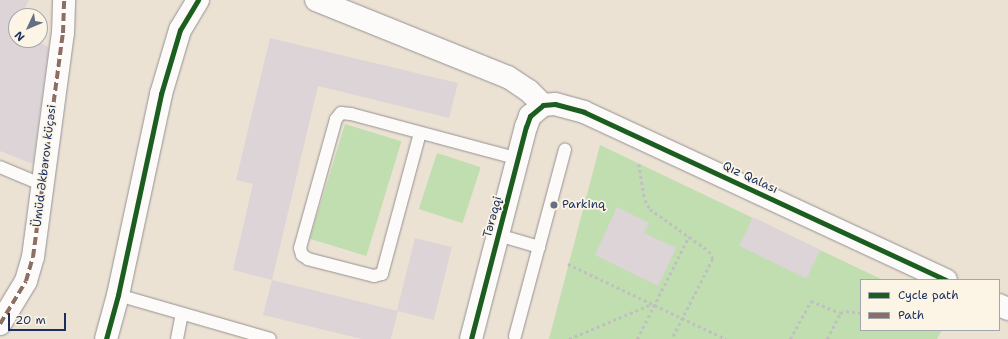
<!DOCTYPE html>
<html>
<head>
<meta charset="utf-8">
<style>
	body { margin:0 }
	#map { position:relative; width:1008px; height:339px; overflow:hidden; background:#ece2d4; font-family:"Shantell Sans",sans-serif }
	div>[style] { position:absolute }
	.green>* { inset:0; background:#c0deaf; transform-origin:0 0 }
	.building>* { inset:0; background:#dcd4d7; transform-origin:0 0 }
	.path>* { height:2.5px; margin-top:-1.25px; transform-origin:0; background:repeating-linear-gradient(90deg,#c0c0c2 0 3px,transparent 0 6px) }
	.roads { filter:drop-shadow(0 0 1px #949293) drop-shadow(0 0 1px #949293) }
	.service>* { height:12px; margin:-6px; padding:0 6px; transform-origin:6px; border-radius:6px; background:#fcfbf9 }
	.minor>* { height:22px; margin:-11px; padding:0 11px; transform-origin:11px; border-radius:11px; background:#fcfbf9 }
	.quiet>* { height:4px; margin-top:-2px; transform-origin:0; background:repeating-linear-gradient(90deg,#8d6e63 0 8px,transparent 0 12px) }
	.cycleway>* { height:5px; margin:-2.5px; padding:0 2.5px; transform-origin:2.5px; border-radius:2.5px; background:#1b5e20 }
	.dots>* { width:11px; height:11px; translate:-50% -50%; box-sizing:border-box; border:2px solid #fcf5e5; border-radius:50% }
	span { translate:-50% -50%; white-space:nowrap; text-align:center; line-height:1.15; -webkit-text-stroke:3.5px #fcf5e5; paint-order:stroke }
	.street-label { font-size:12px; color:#1b2f5e }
	.poi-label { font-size:12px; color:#1b2f5e }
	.left { translate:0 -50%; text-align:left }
	.legend { position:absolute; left:860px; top:279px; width:140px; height:52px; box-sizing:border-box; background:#fcf5e5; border:1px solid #a2a6af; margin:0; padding:5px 7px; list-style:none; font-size:12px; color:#1b2f5e }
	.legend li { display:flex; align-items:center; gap:8px; height:20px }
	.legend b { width:20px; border:1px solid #a2a6af }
	.north { position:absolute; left:8px; top:8px; width:40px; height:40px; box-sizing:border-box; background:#fcf5e5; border:1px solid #a2a6af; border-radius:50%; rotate:226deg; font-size:11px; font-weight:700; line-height:16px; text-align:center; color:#1b2f5e }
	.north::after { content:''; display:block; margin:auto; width:14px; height:18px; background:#646e87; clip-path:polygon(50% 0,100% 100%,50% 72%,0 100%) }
	.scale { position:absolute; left:8px; top:313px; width:58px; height:18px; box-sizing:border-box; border:2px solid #1b2f5e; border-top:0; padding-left:5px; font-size:12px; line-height:14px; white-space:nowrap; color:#1b2f5e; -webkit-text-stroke:3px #fcf5e5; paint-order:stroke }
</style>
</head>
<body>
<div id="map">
	<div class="green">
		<i style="left:345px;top:124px;width:59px;height:120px;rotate:17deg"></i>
		<i style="clip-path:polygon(600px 145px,883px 280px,861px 280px,861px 330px,942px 330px,937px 339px,549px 339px)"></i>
		<i style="left:437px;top:153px;width:46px;height:59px;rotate:18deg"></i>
	</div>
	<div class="building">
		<i style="clip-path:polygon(0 0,29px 0,21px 16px,16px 16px,16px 27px,10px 40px,34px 40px,49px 47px,33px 164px,0 151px)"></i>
		<i style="clip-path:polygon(270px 38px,458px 83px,449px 118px,318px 86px,272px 280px,233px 270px,253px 184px,236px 180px)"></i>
		<i style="clip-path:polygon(617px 207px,649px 223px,644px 233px,676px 248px,658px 286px,595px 255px)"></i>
		<i style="left:753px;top:217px;width:75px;height:32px;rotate:26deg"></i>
		<i style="left:415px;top:238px;width:38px;height:75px;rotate:14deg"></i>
		<i style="clip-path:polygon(272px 280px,398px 311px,391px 339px,362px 339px,263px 315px)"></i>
	</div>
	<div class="path">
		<i style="left:639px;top:164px;width:36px;rotate:81deg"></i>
		<i style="left:645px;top:200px;width:10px;rotate:61deg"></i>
		<i style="left:650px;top:209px;width:72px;rotate:35.4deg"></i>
		<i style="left:709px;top:251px;width:9px;rotate:63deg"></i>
		<i style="left:713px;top:259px;width:90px;rotate:117.1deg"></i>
		<i style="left:568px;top:264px;width:175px;rotate:25.4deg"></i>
		<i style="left:569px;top:339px;width:90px;rotate:-22.9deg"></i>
		<i style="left:637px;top:339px;width:115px;rotate:-63.2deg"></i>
		<i style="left:790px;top:339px;width:43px;rotate:-61.1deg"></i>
		<i style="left:811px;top:301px;width:31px;rotate:22deg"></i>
		<i style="left:827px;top:339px;width:29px;rotate:-63deg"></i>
		<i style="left:840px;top:313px;width:6px;rotate:-18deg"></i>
		<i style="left:846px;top:311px;width:15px;rotate:8deg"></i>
	</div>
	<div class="roads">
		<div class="service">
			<i style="left:420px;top:133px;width:146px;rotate:105.1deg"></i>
			<i style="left:382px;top:274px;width:8px;rotate:166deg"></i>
			<i style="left:374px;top:276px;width:68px;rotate:-165.6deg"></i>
			<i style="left:308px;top:259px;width:7px;rotate:-146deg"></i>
			<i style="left:302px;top:255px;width:7px;rotate:-106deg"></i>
			<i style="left:300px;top:248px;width:134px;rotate:-74.4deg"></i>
			<i style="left:336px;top:119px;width:8px;rotate:-50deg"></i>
			<i style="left:341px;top:113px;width:10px;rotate:6deg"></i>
			<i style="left:351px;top:114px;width:174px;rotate:15deg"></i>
			<i style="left:0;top:167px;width:47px;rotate:22.7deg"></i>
			<i style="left:498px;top:235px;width:43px;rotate:16.3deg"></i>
			<i style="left:118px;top:295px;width:158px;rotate:16.1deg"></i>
			<i style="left:515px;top:336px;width:193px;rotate:-75deg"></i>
			<i style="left:177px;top:339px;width:25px;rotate:-79deg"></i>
		</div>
		<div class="minor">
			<i style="left:316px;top:0;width:207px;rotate:21.9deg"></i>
			<i style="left:508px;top:77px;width:25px;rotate:34deg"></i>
			<i style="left:529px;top:91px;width:20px;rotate:45deg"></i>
			<i style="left:999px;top:305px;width:10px;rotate:24deg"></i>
			<i style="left:0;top:324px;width:50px;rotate:-58.8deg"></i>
			<i style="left:26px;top:281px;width:25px;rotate:-74deg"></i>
			<i style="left:33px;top:257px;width:226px;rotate:-82.4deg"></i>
			<i style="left:63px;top:33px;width:33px;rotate:-88deg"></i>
			<i style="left:106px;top:339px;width:46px;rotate:-74.7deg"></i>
			<i style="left:118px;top:295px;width:206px;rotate:-77.9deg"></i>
			<i style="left:161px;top:94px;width:67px;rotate:-73.5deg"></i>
			<i style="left:180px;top:30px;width:35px;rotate:-59deg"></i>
			<i style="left:471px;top:339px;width:219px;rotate:-75.5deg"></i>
			<i style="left:526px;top:127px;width:12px;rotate:-70deg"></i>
			<i style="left:530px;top:116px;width:17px;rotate:-40deg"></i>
			<i style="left:543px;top:105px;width:12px;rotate:-5deg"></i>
			<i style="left:555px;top:104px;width:30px;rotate:15deg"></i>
			<i style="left:584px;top:112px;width:399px;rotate:24.9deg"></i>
		</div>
	</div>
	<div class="quiet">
		<i style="left:0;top:324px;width:50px;rotate:-58.8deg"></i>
		<i style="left:26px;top:281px;width:25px;rotate:-74deg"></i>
		<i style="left:33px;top:257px;width:226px;rotate:-82.4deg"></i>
		<i style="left:63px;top:33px;width:33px;rotate:-88deg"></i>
	</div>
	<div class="cycleway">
		<i style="left:106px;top:339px;width:46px;rotate:-74.7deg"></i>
		<i style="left:118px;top:295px;width:206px;rotate:-77.9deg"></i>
		<i style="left:161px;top:94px;width:67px;rotate:-73.5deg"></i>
		<i style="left:180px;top:30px;width:35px;rotate:-59deg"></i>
		<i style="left:471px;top:339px;width:219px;rotate:-75.5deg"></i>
		<i style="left:526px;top:127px;width:12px;rotate:-70deg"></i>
		<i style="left:530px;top:116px;width:17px;rotate:-40deg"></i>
		<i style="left:543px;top:105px;width:12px;rotate:-5deg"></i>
		<i style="left:555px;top:104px;width:30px;rotate:15deg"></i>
		<i style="left:584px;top:112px;width:399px;rotate:24.9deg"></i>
	</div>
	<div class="dots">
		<i style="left:554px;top:205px;background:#646e87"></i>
	</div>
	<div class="street-label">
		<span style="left:45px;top:166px;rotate:-83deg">Ümüd Əkbərov küçəsi</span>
		<span style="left:750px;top:178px;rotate:25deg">Qız Qalası</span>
		<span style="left:493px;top:217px;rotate:-75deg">Tərəqqi</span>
	</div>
	<div class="poi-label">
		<span class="left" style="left:562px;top:205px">Parkinq</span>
	</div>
	<ul class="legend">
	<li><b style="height:5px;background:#1b5e20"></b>Cycle path</li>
	<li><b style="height:5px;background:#8d6e63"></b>Path</li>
	</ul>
	<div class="north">N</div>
	<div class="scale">20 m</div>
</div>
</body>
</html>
